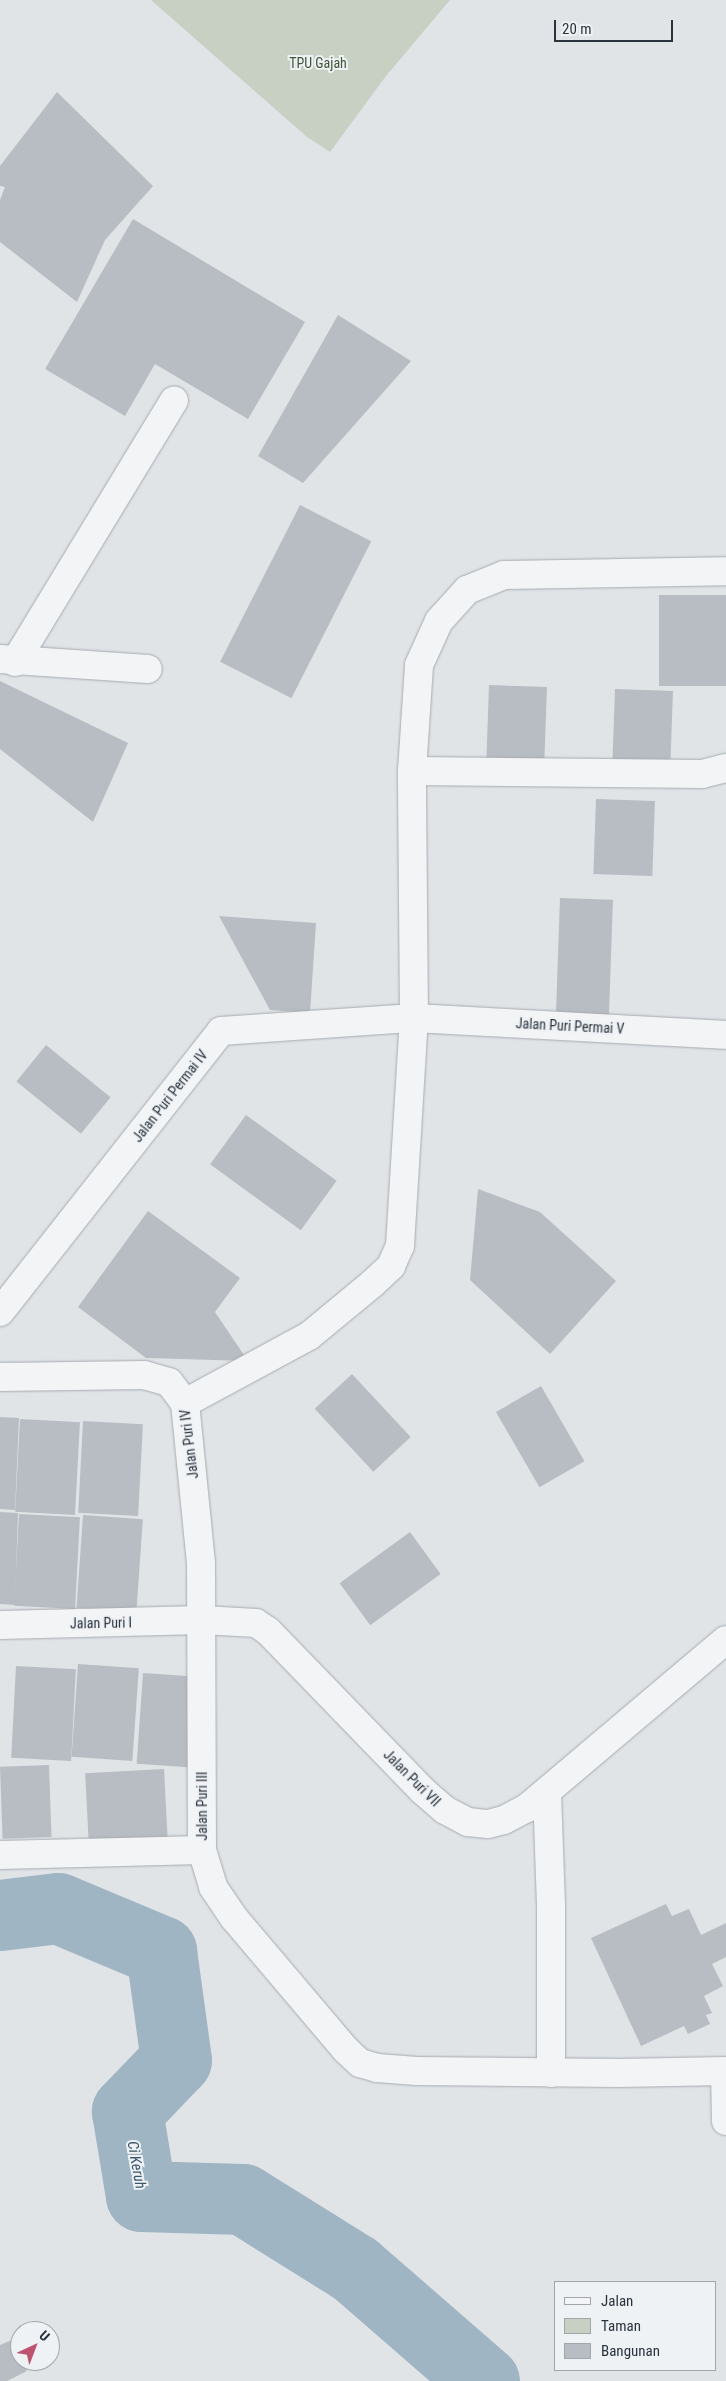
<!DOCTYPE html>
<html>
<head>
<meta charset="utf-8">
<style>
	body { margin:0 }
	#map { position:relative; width:726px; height:2381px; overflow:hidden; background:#e0e4e7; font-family:"Roboto Condensed",sans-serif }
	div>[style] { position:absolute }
	.green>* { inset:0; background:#c7d0c2 }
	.river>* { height:71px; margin:-35.5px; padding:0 35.5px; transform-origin:35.5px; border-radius:35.5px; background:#9fb5c3 }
	.building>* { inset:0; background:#b8bdc3; transform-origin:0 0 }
	.roads { filter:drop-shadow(0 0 1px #a6abb0) drop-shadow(0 0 1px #a6abb0) }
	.minor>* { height:28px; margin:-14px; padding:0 14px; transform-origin:14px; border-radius:14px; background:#f2f4f6 }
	span { translate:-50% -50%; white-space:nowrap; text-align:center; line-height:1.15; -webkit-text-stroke:4px #eff2f5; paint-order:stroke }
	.park-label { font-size:14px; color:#425639 }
	.street-label { font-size:14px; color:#2a333c }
	.water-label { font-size:15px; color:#39566b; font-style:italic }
	.legend { position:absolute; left:554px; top:2281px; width:162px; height:90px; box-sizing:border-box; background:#eff2f5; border:1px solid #a0a6ab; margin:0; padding:6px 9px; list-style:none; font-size:15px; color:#2a333c }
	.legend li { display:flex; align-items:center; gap:10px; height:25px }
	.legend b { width:25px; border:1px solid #a0a6ab }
	.north { position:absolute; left:10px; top:2321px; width:50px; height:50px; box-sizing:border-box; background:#eff2f5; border:1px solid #a0a6ab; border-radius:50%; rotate:43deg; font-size:14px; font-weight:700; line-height:20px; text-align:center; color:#2a333c }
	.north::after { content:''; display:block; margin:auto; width:18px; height:22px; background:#be5370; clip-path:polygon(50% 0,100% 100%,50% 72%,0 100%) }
	.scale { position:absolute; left:554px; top:20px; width:119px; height:22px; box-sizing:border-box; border:2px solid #2a333c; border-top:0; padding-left:6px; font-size:15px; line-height:18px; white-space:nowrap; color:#2a333c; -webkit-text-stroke:4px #eff2f5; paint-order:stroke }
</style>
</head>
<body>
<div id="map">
	<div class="green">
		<i style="clip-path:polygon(151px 0,450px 0,386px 76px,330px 152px,307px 137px)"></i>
	</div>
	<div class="river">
		<i style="left:0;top:1915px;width:58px;rotate:-6.9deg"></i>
		<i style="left:58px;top:1908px;width:112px;rotate:22.7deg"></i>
		<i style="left:161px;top:1951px;width:110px;rotate:82.2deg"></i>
		<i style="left:176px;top:2060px;width:71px;rotate:133.9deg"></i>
		<i style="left:127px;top:2111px;width:86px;rotate:80.6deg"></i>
		<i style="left:141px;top:2196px;width:102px;rotate:1.7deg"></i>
		<i style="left:243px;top:2199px;width:132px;rotate:32deg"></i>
		<i style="left:355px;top:2269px;width:171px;rotate:41deg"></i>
	</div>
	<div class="building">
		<i style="clip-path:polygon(57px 92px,153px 186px,105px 240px,77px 302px,0 242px,0 200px,5px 187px,0 186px,0 166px)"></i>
		<i style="clip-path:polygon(133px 219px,305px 322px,248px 419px,155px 364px,125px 416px,45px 369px)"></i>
		<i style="clip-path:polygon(338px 315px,411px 361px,303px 483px,258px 456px)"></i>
		<i style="left:300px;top:505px;width:80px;height:176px;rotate:27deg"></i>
		<i style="left:659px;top:595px;width:67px;height:91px"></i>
		<i style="clip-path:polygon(0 681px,128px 743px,93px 822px,0 749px)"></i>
		<i style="left:489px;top:685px;width:58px;height:75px;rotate:2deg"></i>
		<i style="left:615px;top:689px;width:58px;height:75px;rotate:2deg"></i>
		<i style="left:596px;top:799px;width:59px;height:75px;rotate:2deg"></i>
		<i style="left:560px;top:898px;width:53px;height:126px;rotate:2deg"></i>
		<i style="clip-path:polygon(219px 916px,316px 923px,310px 1013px,270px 1010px)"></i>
		<i style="left:46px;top:1045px;width:83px;height:47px;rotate:39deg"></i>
		<i style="left:246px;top:1115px;width:112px;height:61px;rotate:36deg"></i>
		<i style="clip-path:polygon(478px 1189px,540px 1212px,616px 1281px,550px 1354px,470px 1280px)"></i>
		<i style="clip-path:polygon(148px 1211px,240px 1278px,215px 1312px,248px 1361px,146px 1358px,78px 1307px)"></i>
		<i style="left:352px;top:1374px;width:86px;height:51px;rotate:47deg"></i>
		<i style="left:541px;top:1386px;width:87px;height:52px;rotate:60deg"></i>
		<i style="clip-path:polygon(0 1417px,19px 1418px,15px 1510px,0 1509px)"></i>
		<i style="left:20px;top:1419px;width:60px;height:93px;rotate:3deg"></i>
		<i style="left:83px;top:1421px;width:60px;height:92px;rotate:3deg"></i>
		<i style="clip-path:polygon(0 1512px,18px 1513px,15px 1605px,0 1604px)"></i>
		<i style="left:19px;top:1514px;width:61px;height:92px;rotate:3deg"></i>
		<i style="left:83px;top:1515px;width:60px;height:93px;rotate:4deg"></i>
		<i style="left:410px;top:1532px;width:52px;height:87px;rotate:54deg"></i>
		<i style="left:78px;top:1664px;width:61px;height:93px;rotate:4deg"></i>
		<i style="left:16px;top:1666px;width:60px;height:92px;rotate:3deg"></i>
		<i style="left:143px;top:1673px;width:55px;height:91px;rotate:4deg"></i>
		<i style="left:49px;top:1765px;width:72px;height:49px;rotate:88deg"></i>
		<i style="left:164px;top:1769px;width:72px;height:79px;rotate:87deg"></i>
		<i style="clip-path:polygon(666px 1904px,672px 1916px,689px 1909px,701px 1935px,726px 1923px,726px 1957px,712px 1964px,723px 1986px,704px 1996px,712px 2013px,706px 2015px,710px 2024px,688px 2034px,684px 2026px,641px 2046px,591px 1938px)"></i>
		<i style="clip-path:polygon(12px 2340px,20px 2361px,27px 2371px,7px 2381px,0 2381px,0 2345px)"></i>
	</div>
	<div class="roads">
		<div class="minor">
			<i style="left:0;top:659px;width:148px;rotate:3.9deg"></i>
			<i style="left:15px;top:662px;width:306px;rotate:-58.7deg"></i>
			<i style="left:412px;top:771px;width:290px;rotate:0.6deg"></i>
			<i style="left:702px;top:774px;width:25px;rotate:-14deg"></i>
			<i style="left:0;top:1312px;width:357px;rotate:-51.8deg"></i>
			<i style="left:221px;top:1031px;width:193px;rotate:-3.9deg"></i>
			<i style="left:414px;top:1018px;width:312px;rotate:3.1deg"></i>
			<i style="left:0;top:1377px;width:144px;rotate:-0.8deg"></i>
			<i style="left:144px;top:1375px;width:26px;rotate:16deg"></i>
			<i style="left:169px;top:1382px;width:26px;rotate:53deg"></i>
			<i style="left:185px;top:1403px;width:162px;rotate:84.3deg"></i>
			<i style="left:201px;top:1564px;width:286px;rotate:89.8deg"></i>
			<i style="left:202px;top:1850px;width:202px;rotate:178.6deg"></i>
			<i style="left:185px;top:1403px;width:141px;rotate:-28.4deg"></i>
			<i style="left:309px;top:1336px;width:83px;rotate:-39.6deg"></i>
			<i style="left:373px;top:1283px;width:25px;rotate:-43deg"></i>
			<i style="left:391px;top:1266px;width:22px;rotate:-66deg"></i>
			<i style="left:400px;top:1246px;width:228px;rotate:-86.5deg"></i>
			<i style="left:414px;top:1018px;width:247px;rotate:-90.5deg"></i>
			<i style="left:412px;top:771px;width:106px;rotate:-86.2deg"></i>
			<i style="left:419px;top:665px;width:48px;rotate:-65.6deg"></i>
			<i style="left:439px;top:621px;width:42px;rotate:-47.9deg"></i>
			<i style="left:467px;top:590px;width:40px;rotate:-22deg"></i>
			<i style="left:504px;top:575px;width:222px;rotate:-1deg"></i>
			<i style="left:0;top:1625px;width:202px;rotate:-1.4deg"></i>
			<i style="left:202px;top:1620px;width:54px;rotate:3.2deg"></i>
			<i style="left:256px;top:1623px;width:14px;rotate:34deg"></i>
			<i style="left:268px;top:1631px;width:223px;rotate:45.9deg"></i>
			<i style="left:423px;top:1791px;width:29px;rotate:41deg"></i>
			<i style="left:445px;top:1810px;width:26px;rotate:28deg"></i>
			<i style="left:468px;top:1822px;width:20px;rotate:6deg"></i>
			<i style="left:488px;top:1824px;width:16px;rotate:-14deg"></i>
			<i style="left:504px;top:1820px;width:26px;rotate:-28deg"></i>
			<i style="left:527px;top:1808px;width:260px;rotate:-40.2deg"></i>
			<i style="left:547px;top:1792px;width:112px;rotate:88deg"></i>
			<i style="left:551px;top:1904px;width:169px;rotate:90deg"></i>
			<i style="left:202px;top:1850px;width:39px;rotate:73deg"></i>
			<i style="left:213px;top:1887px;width:37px;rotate:56deg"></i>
			<i style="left:234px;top:1918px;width:173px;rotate:49.7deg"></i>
			<i style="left:346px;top:2050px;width:19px;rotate:43deg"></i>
			<i style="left:360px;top:2063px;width:18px;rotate:16deg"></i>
			<i style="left:377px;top:2068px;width:40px;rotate:4.3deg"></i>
			<i style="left:417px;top:2071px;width:202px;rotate:0.6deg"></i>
			<i style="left:619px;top:2073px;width:107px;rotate:-1.1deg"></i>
			<i style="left:725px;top:2071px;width:50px;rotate:88.9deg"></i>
		</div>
	</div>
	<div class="park-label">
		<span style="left:318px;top:63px">TPU Gajah</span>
	</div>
	<div class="street-label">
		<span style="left:570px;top:1026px;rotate:3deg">Jalan Puri Permai V</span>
		<span style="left:170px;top:1096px;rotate:-52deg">Jalan Puri Permai IV</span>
		<span style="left:189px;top:1444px;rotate:-97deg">Jalan Puri IV</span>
		<span style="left:101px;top:1623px;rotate:-1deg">Jalan Puri I</span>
		<span style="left:412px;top:1778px;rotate:45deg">Jalan Puri VII</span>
		<span style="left:202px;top:1806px;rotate:-90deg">Jalan Puri III</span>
	</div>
	<div class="water-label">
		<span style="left:136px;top:2165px;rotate:80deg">Ci Keruh</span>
	</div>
	<ul class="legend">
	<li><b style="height:6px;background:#f2f4f6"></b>Jalan</li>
	<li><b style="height:14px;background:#c7d0c2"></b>Taman</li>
	<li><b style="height:14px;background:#b8bdc3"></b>Bangunan</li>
	</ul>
	<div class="north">U</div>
	<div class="scale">20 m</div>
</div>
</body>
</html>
